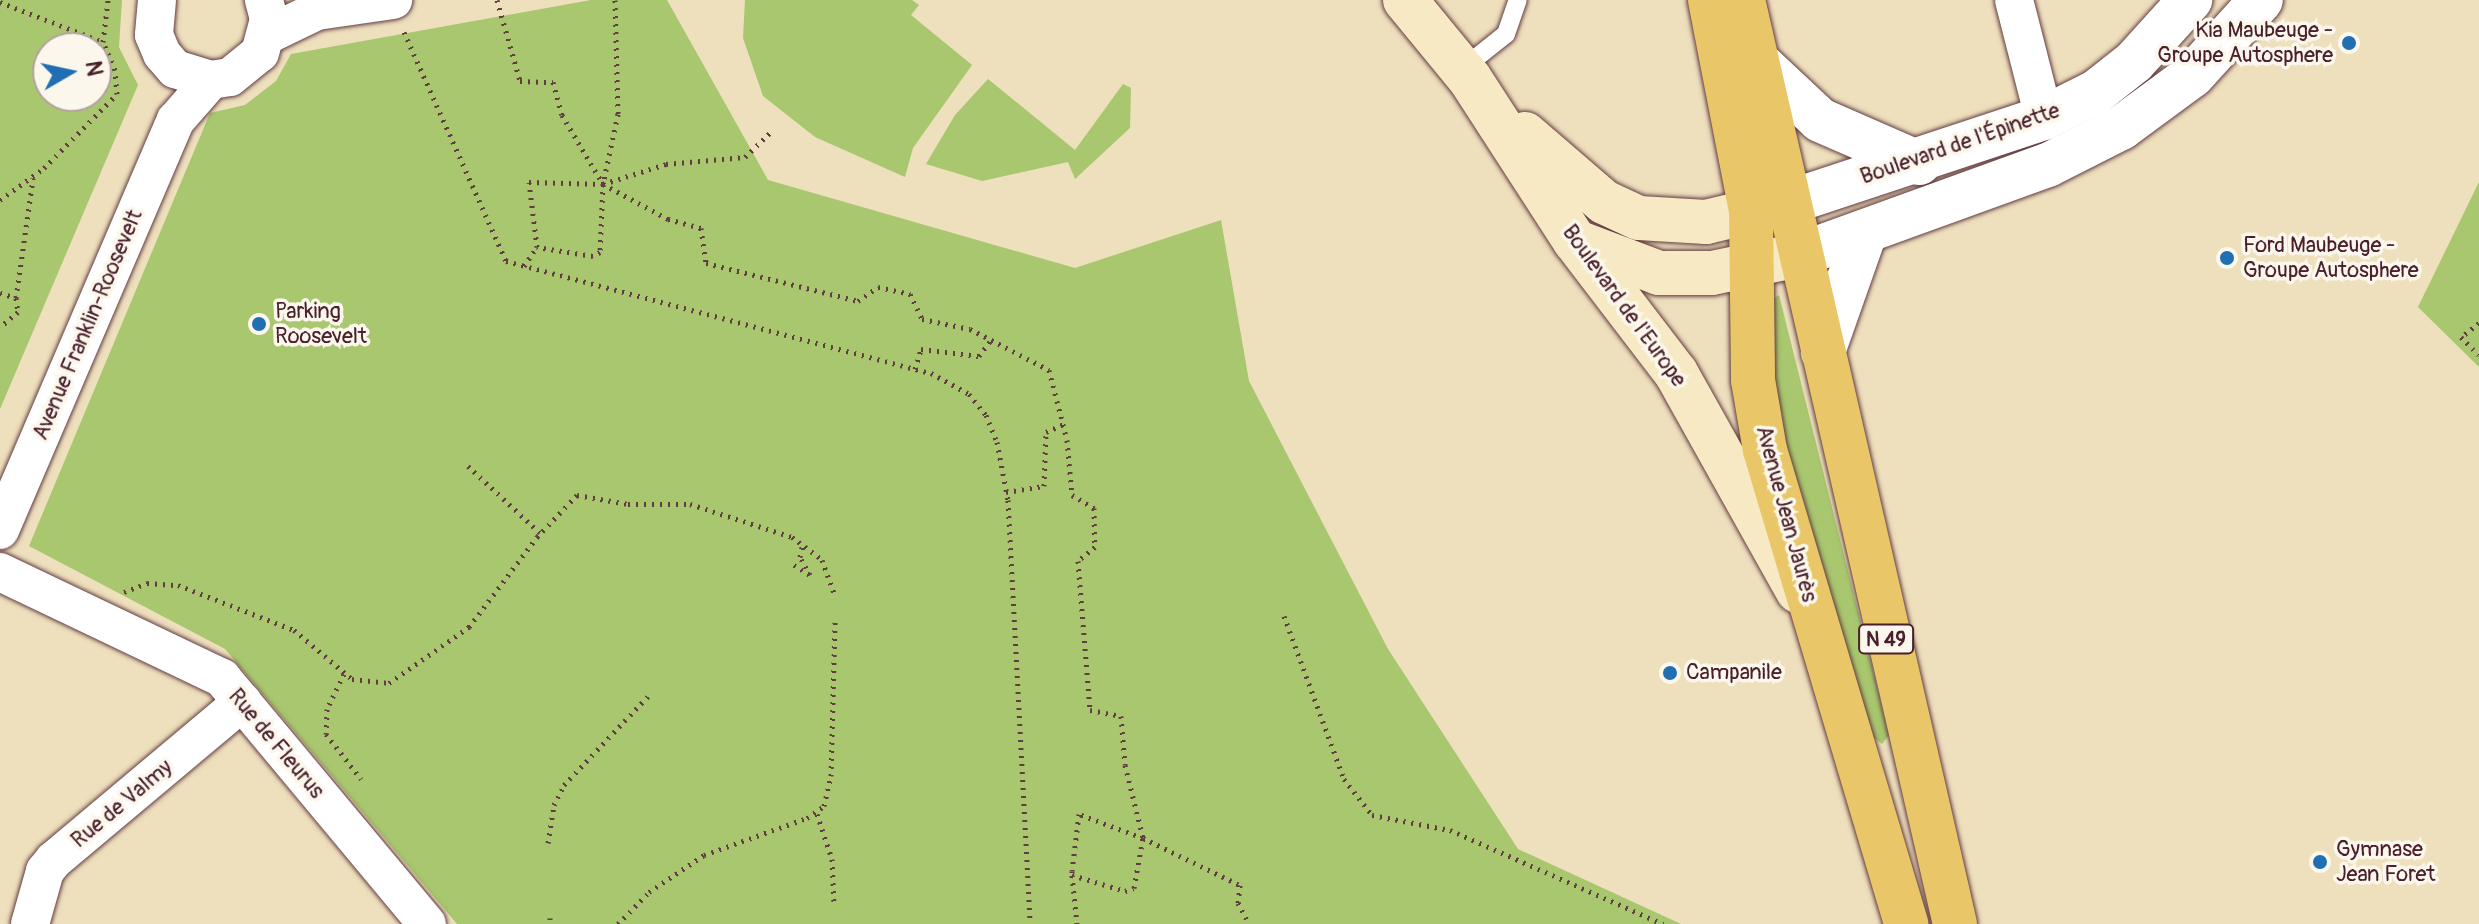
<!DOCTYPE html>
<html>
<head>
<meta charset="utf-8">
<style>
	body { margin:0 }
	#map { position:relative; width:2479px; height:924px; overflow:hidden; background:#eedfbd; font-family:Pangolin,sans-serif }
	div>[style] { position:absolute }
	.green>* { inset:0; background:#a8c76e }
	.path>* { height:5px; margin-top:-2.5px; transform-origin:0; background:repeating-linear-gradient(90deg,#633c41 0 2px,transparent 0 8px) }
	.roads { filter:drop-shadow(0 0 2px #633c41) drop-shadow(0 0 2px #633c41) }
	.service>* { height:18px; margin:-9px; padding:0 9px; transform-origin:9px; border-radius:9px; background:#fff }
	.minor>* { height:38px; margin:-19px; padding:0 19px; transform-origin:19px; border-radius:19px; background:#fff }
	.tertiary>* { height:44px; margin:-22px; padding:0 22px; transform-origin:22px; border-radius:22px; background:#fff }
	.secondary>* { height:44px; margin:-22px; padding:0 22px; transform-origin:22px; border-radius:22px; background:#f6e9c3 }
	.primary>* { height:44px; margin:-22px; padding:0 22px; transform-origin:22px; border-radius:22px; background:#e9c769 }
	.dots>* { width:22px; height:22px; translate:-50% -50%; box-sizing:border-box; border:4px solid #fbf7ec; border-radius:50% }
	span { translate:-50% -50%; white-space:nowrap; text-align:center; line-height:1.15; -webkit-text-stroke:7px #fbf7ec; paint-order:stroke }
	.shield-label span { padding:2px 6px; background:#fbf7ec; border:2px solid; border-radius:6px; -webkit-text-stroke-width:0 }
	.shield-label { font-size:20px; color:#4a1f2b; font-weight:700 }
	.poi-label { font-size:22px; color:#4a1f2b }
	.right { translate:-100% -50%; text-align:right }
	.left { translate:0 -50%; text-align:left }
	.street-label { font-size:22px; color:#4a1f2b }
	.north { position:absolute; left:32px; top:32px; width:80px; height:80px; box-sizing:border-box; background:#fbf7ec; border:2px solid #b4a19f; border-radius:50%; rotate:81deg; font-size:22px; font-weight:700; line-height:32px; text-align:center; color:#4a1f2b }
	.north::after { content:''; display:block; margin:auto; width:28px; height:36px; background:#1f6fb2; clip-path:polygon(50% 0,100% 100%,50% 72%,0 100%) }
</style>
</head>
<body>
<div id="map">
	<div class="green">
		<i style="clip-path:polygon(evenodd,0 0,122px 0,119px 47px,138px 85px,0 409px,0 0,48px 48px,96px 48px,96px 96px,48px 96px,48px 48px)"></i>
		<i style="clip-path:polygon(591px 0,667px 0,768px 180px,1075px 268px,1221px 220px,1249px 381px,1388px 649px,1518px 849px,1681px 924px,457px 924px,225px 649px,29px 546px,210px 113px,245px 105px,276px 81px,291px 54px)"></i>
		<i style="clip-path:polygon(745px 0,912px 0,919px 5px,911px 15px,972px 65px,913px 148px,905px 177px,815px 137px,763px 96px,743px 38px)"></i>
		<i style="clip-path:polygon(988px 79px,1075px 150px,1123px 84px,1131px 88px,1130px 128px,1075px 179px,1068px 162px,982px 181px,926px 164px,955px 115px)"></i>
		<i style="clip-path:polygon(2479px 182px,2479px 367px,2418px 307px)"></i>
		<i style="clip-path:polygon(1779px 295px,1889px 735px,1882px 744px,1874px 738px,1797px 492px,1774px 402px,1772px 300px)"></i>
	</div>
	<div class="path">
		<i style="left:497px;top:0;width:84px;rotate:74.1deg"></i>
		<i style="left:520px;top:81px;width:33px;rotate:2deg"></i>
		<i style="left:553px;top:82px;width:34px;rotate:75deg"></i>
		<i style="left:562px;top:115px;width:80px;rotate:59.3deg"></i>
		<i style="left:603px;top:184px;width:74px;rotate:28.3deg"></i>
		<i style="left:668px;top:219px;width:34px;rotate:15deg"></i>
		<i style="left:701px;top:228px;width:35px;rotate:82deg"></i>
		<i style="left:706px;top:263px;width:157px;rotate:14deg"></i>
		<i style="left:858px;top:301px;width:24px;rotate:-35deg"></i>
		<i style="left:878px;top:287px;width:33px;rotate:12deg"></i>
		<i style="left:910px;top:294px;width:28px;rotate:64deg"></i>
		<i style="left:922px;top:319px;width:49px;rotate:11.8deg"></i>
		<i style="left:970px;top:329px;width:89px;rotate:27.4deg"></i>
		<i style="left:1049px;top:370px;width:72px;rotate:75.6deg"></i>
		<i style="left:1067px;top:440px;width:55px;rotate:84.8deg"></i>
		<i style="left:1072px;top:495px;width:26px;rotate:31deg"></i>
		<i style="left:1094px;top:508px;width:39px;rotate:89deg"></i>
		<i style="left:1095px;top:547px;width:22px;rotate:141deg"></i>
		<i style="left:1078px;top:561px;width:149px;rotate:85.4deg"></i>
		<i style="left:1090px;top:710px;width:32px;rotate:11deg"></i>
		<i style="left:1121px;top:716px;width:49px;rotate:85.3deg"></i>
		<i style="left:1125px;top:765px;width:75px;rotate:76.1deg"></i>
		<i style="left:1143px;top:838px;width:108px;rotate:25.9deg"></i>
		<i style="left:1240px;top:885px;width:18px;rotate:96deg"></i>
		<i style="left:1238px;top:903px;width:24px;rotate:62deg"></i>
		<i style="left:615px;top:0;width:114px;rotate:88.5deg"></i>
		<i style="left:618px;top:114px;width:72px;rotate:102.1deg"></i>
		<i style="left:603px;top:184px;width:66px;rotate:-17.6deg"></i>
		<i style="left:666px;top:164px;width:79px;rotate:-5.1deg"></i>
		<i style="left:745px;top:157px;width:37px;rotate:-44deg"></i>
		<i style="left:0;top:2px;width:110px;rotate:21.2deg"></i>
		<i style="left:404px;top:32px;width:251px;rotate:66deg"></i>
		<i style="left:506px;top:261px;width:440px;rotate:14.8deg"></i>
		<i style="left:931px;top:373px;width:43px;rotate:28.9deg"></i>
		<i style="left:969px;top:394px;width:27px;rotate:51deg"></i>
		<i style="left:986px;top:415px;width:29px;rotate:68deg"></i>
		<i style="left:997px;top:442px;width:59px;rotate:79.3deg"></i>
		<i style="left:1008px;top:500px;width:425px;rotate:87deg"></i>
		<i style="left:529px;top:182px;width:74px;rotate:1.5deg"></i>
		<i style="left:603px;top:184px;width:68px;rotate:92.5deg"></i>
		<i style="left:600px;top:252px;width:8px;rotate:150deg"></i>
		<i style="left:593px;top:256px;width:57px;rotate:-170.9deg"></i>
		<i style="left:537px;top:247px;width:65px;rotate:-97deg"></i>
		<i style="left:0;top:200px;width:54px;rotate:-36deg"></i>
		<i style="left:44px;top:168px;width:104px;rotate:-45.4deg"></i>
		<i style="left:117px;top:94px;width:24px;rotate:-95deg"></i>
		<i style="left:115px;top:70px;width:30px;rotate:-113deg"></i>
		<i style="left:103px;top:42px;width:42px;rotate:-83.2deg"></i>
		<i style="left:524px;top:266px;width:23px;rotate:-56deg"></i>
		<i style="left:0;top:293px;width:17px;rotate:17deg"></i>
		<i style="left:16px;top:298px;width:14px;rotate:82deg"></i>
		<i style="left:18px;top:312px;width:23px;rotate:140deg"></i>
		<i style="left:16px;top:298px;width:121px;rotate:-81.9deg"></i>
		<i style="left:2479px;top:323px;width:23px;rotate:142deg"></i>
		<i style="left:2461px;top:337px;width:25px;rotate:45deg"></i>
		<i style="left:915px;top:369px;width:21px;rotate:-73deg"></i>
		<i style="left:921px;top:349px;width:58px;rotate:6.9deg"></i>
		<i style="left:979px;top:356px;width:20px;rotate:-53deg"></i>
		<i style="left:468px;top:466px;width:98px;rotate:42.9deg"></i>
		<i style="left:1006px;top:492px;width:38px;rotate:-9deg"></i>
		<i style="left:1044px;top:486px;width:54px;rotate:-87.9deg"></i>
		<i style="left:1046px;top:432px;width:20px;rotate:-24deg"></i>
		<i style="left:794px;top:565px;width:19px;rotate:32deg"></i>
		<i style="left:810px;top:575px;width:21px;rotate:-119deg"></i>
		<i style="left:800px;top:557px;width:15px;rotate:-79deg"></i>
		<i style="left:124px;top:592px;width:25px;rotate:-21deg"></i>
		<i style="left:147px;top:583px;width:31px;rotate:4deg"></i>
		<i style="left:178px;top:585px;width:124px;rotate:21.2deg"></i>
		<i style="left:294px;top:630px;width:76px;rotate:40.2deg"></i>
		<i style="left:352px;top:679px;width:37px;rotate:6deg"></i>
		<i style="left:389px;top:683px;width:98px;rotate:-35deg"></i>
		<i style="left:469px;top:627px;width:113px;rotate:-52.9deg"></i>
		<i style="left:537px;top:537px;width:58px;rotate:-46.4deg"></i>
		<i style="left:577px;top:495px;width:52px;rotate:10deg"></i>
		<i style="left:628px;top:504px;width:62px"></i>
		<i style="left:690px;top:504px;width:107px;rotate:17.9deg"></i>
		<i style="left:792px;top:537px;width:38px;rotate:37deg"></i>
		<i style="left:822px;top:560px;width:35px;rotate:70deg"></i>
		<i style="left:1284px;top:616px;width:174px;rotate:69.8deg"></i>
		<i style="left:1344px;top:779px;width:46px;rotate:52.1deg"></i>
		<i style="left:1372px;top:815px;width:79px;rotate:10.9deg"></i>
		<i style="left:1450px;top:830px;width:233px;rotate:23.8deg"></i>
		<i style="left:344px;top:674px;width:39px;rotate:116deg"></i>
		<i style="left:327px;top:709px;width:25px;rotate:92deg"></i>
		<i style="left:326px;top:734px;width:57px;rotate:52.1deg"></i>
		<i style="left:817px;top:814px;width:47px;rotate:71.6deg"></i>
		<i style="left:832px;top:859px;width:46px;rotate:87.5deg"></i>
		<i style="left:548px;top:843px;width:38px;rotate:-81deg"></i>
		<i style="left:554px;top:805px;width:22px;rotate:-63deg"></i>
		<i style="left:564px;top:785px;width:127px;rotate:-46.6deg"></i>
		<i style="left:1072px;top:875px;width:55px;rotate:16.8deg"></i>
		<i style="left:1125px;top:891px;width:9px;rotate:-18deg"></i>
		<i style="left:1134px;top:888px;width:51px;rotate:-79.8deg"></i>
		<i style="left:1143px;top:838px;width:68px;rotate:-159.4deg"></i>
		<i style="left:1079px;top:814px;width:57px;rotate:97deg"></i>
		<i style="left:1072px;top:871px;width:4px;rotate:90deg"></i>
		<i style="left:1072px;top:875px;width:49px;rotate:84.2deg"></i>
		<i style="left:550px;top:918px;width:6px;rotate:90deg"></i>
		<i style="left:618px;top:924px;width:45px;rotate:-45.9deg"></i>
		<i style="left:649px;top:892px;width:66px;rotate:-33.9deg"></i>
		<i style="left:704px;top:855px;width:109px;rotate:-19.8deg"></i>
		<i style="left:807px;top:818px;width:21px;rotate:-35deg"></i>
		<i style="left:824px;top:806px;width:31px;rotate:-77deg"></i>
		<i style="left:831px;top:776px;width:154px;rotate:-88.5deg"></i>
	</div>
	<div class="roads">
		<div class="service">
			<i style="left:1462px;top:69px;width:56px;rotate:-38.5deg"></i>
			<i style="left:1506px;top:34px;width:36px;rotate:-71deg"></i>
		</div>
		<div class="minor">
			<i style="left:157px;top:0;width:35px;rotate:95deg"></i>
			<i style="left:154px;top:35px;width:21px;rotate:67deg"></i>
			<i style="left:162px;top:54px;width:20px;rotate:49deg"></i>
			<i style="left:175px;top:69px;width:38px;rotate:17deg"></i>
			<i style="left:211px;top:80px;width:19px;rotate:-9deg"></i>
			<i style="left:230px;top:77px;width:38px;rotate:-39deg"></i>
			<i style="left:260px;top:53px;width:35px;rotate:-75deg"></i>
			<i style="left:269px;top:19px;width:20px;rotate:-105deg"></i>
			<i style="left:2014px;top:0;width:122px;rotate:75.7deg"></i>
			<i style="left:267px;top:35px;width:55px;rotate:-25.6deg"></i>
			<i style="left:317px;top:11px;width:77px;rotate:-8.2deg"></i>
			<i style="left:0;top:530px;width:446px;rotate:-66.8deg"></i>
			<i style="left:176px;top:120px;width:53px;rotate:-48.8deg"></i>
			<i style="left:0;top:572px;width:246px;rotate:25.5deg"></i>
			<i style="left:222px;top:678px;width:320px;rotate:50.2deg"></i>
			<i style="left:30px;top:924px;width:55px;rotate:-74.2deg"></i>
			<i style="left:45px;top:871px;width:14px;rotate:-51deg"></i>
			<i style="left:54px;top:860px;width:246px;rotate:-40deg"></i>
		</div>
		<div class="tertiary">
			<i style="left:1757px;top:61px;width:86px;rotate:43.1deg"></i>
			<i style="left:1820px;top:120px;width:108px;rotate:23.5deg"></i>
			<i style="left:1787px;top:203px;width:271px;rotate:-18.3deg"></i>
			<i style="left:2044px;top:118px;width:58px;rotate:-26.6deg"></i>
			<i style="left:2096px;top:92px;width:48px;rotate:-38.3deg"></i>
			<i style="left:2134px;top:62px;width:84px;rotate:-47.9deg"></i>
			<i style="left:1799px;top:255px;width:265px;rotate:-19.9deg"></i>
			<i style="left:2048px;top:165px;width:82px;rotate:-26.9deg"></i>
			<i style="left:2121px;top:128px;width:89px;rotate:-36.4deg"></i>
			<i style="left:2193px;top:75px;width:101px;rotate:-47.8deg"></i>
			<i style="left:1823px;top:352px;width:126px;rotate:-70.6deg"></i>
		</div>
		<div class="secondary">
			<i style="left:1405px;top:0;width:102px;rotate:50.6deg"></i>
			<i style="left:1470px;top:79px;width:193px;rotate:57.1deg"></i>
			<i style="left:1575px;top:241px;width:166px;rotate:52.6deg"></i>
			<i style="left:1676px;top:373px;width:250px;rotate:60.8deg"></i>
			<i style="left:1525px;top:134px;width:104px;rotate:40.7deg"></i>
			<i style="left:1604px;top:202px;width:38px;rotate:25deg"></i>
			<i style="left:1639px;top:218px;width:67px;rotate:3.4deg"></i>
			<i style="left:1706px;top:222px;width:81px;rotate:-13.5deg"></i>
			<i style="left:1577px;top:242px;width:88px;rotate:20.7deg"></i>
			<i style="left:1659px;top:273px;width:53px"></i>
			<i style="left:1712px;top:273px;width:89px;rotate:-11.7deg"></i>
		</div>
		<div class="primary">
			<i style="left:1710px;top:0;width:215px;rotate:79deg"></i>
			<i style="left:1751px;top:211px;width:169px;rotate:89.3deg"></i>
			<i style="left:1753px;top:380px;width:71px;rotate:80.3deg"></i>
			<i style="left:1765px;top:450px;width:495px;rotate:73.4deg"></i>
			<i style="left:1743px;top:0;width:948px;rotate:77.08deg"></i>
		</div>
	</div>
	<div class="dots">
		<i style="left:2349px;top:43px;background:#1f6fb2"></i>
		<i style="left:2227px;top:258px;background:#1f6fb2"></i>
		<i style="left:259px;top:324px;background:#1f6fb2"></i>
		<i style="left:1670px;top:673px;background:#1f6fb2"></i>
		<i style="left:2320px;top:862px;background:#1f6fb2"></i>
	</div>
	<div class="shield-label">
		<span style="left:1886px;top:639px">N 49</span>
	</div>
	<div class="poi-label">
		<span class="right" style="left:2333px;top:43px">Kia Maubeuge -<br>Groupe Autosphere</span>
		<span class="left" style="left:2243px;top:258px">Ford Maubeuge -<br>Groupe Autosphere</span>
		<span class="left" style="left:275px;top:324px">Parking<br>Roosevelt</span>
		<span class="left" style="left:1686px;top:673px">Campanile</span>
		<span class="left" style="left:2336px;top:862px">Gymnase<br>Jean Foret</span>
	</div>
	<div class="street-label">
		<span style="left:1960px;top:144px;rotate:-19deg">Boulevard de l'Épinette</span>
		<span style="left:1624px;top:306px;rotate:54deg">Boulevard de l'Europe</span>
		<span style="left:88px;top:325px;rotate:-67deg">Avenue Franklin-Roosevelt</span>
		<span style="left:1786px;top:514px;rotate:75deg">Avenue Jean Jaurès</span>
		<span style="left:276px;top:744px;rotate:50deg">Rue de Fleurus</span>
		<span style="left:122px;top:804px;rotate:-40deg">Rue de Valmy</span>
	</div>
	<div class="north">N</div>
</div>
</body>
</html>
